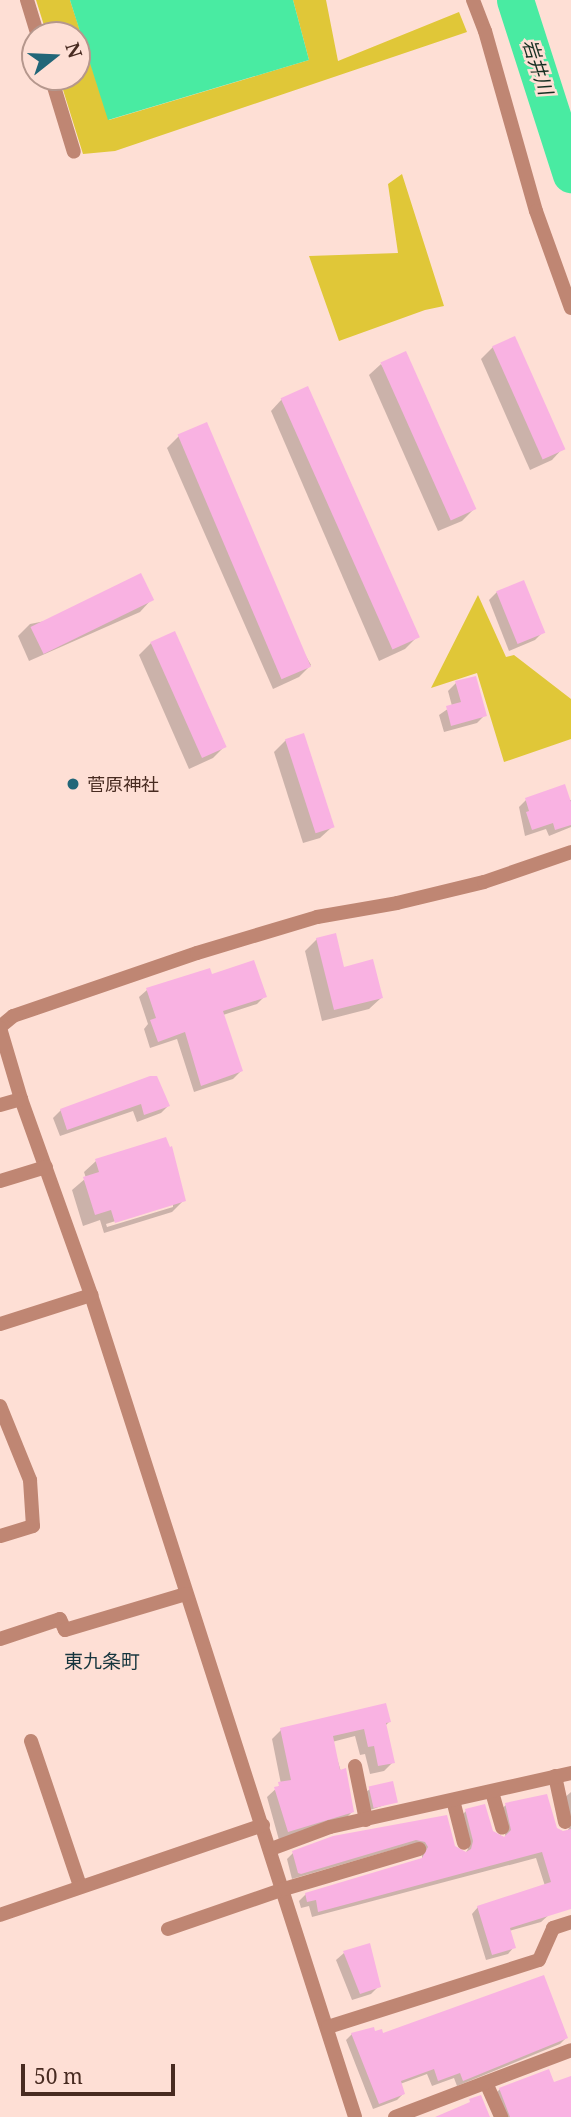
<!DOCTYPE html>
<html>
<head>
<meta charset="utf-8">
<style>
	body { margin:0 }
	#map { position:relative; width:571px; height:2117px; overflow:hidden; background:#fedfd5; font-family:"Noto Serif","Noto Sans JP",serif }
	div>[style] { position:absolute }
	.green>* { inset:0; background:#e0c738 }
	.water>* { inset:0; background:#49eba2 }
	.shadow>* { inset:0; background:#0003 }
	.river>* { height:37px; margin:-18.5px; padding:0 18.5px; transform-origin:18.5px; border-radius:18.5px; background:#49eba2 }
	.building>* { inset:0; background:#f9b2e2; transform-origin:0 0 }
	.minor>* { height:14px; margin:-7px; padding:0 7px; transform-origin:7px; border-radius:7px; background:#bf8673 }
	.dots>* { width:19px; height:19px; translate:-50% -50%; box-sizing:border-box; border:4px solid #fedfd5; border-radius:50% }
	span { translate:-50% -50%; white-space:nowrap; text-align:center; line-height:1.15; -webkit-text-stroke:5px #fedfd5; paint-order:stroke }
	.poi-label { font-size:18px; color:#482b21 }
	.left { translate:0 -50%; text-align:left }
	.water-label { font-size:19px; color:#162f22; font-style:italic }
	.neighbourhood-label { font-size:19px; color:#16353e }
	.north { position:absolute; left:21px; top:21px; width:70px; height:70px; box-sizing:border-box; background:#fedfd5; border:2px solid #b5978d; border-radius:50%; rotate:72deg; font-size:19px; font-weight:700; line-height:28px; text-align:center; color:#482b21 }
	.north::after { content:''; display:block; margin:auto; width:24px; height:32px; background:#226678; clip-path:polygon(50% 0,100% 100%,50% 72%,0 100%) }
	.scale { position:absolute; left:21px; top:2064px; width:154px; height:32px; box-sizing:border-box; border:4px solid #482b21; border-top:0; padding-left:9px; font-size:21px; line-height:24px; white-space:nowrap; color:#482b21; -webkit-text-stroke:5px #fedfd5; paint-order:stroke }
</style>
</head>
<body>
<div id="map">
	<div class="green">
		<i style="clip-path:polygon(36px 0,70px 0,109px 120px,309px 60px,293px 0,326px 0,338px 61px,459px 12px,467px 32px,115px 151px,83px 154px,59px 77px,77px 77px,77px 35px,47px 35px)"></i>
		<i style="clip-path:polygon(402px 174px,444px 306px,425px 310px,339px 341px,309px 256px,398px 253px,388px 184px)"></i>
		<i style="clip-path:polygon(478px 595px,506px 657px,514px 655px,571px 699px,571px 739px,504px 762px,477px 673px,431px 688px)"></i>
	</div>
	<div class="water">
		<i style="clip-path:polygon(70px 0,293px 0,309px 60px,108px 120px)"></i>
	</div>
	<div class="shadow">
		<i style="clip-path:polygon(493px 347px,563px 448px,552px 460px,530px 470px,481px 359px)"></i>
		<i style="clip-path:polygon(381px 364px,474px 509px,462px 521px,438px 531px,369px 375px)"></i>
		<i style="clip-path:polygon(282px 399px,417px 637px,405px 649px,379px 661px,271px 411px)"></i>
		<i style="clip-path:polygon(179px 436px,311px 665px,299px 677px,273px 689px,167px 448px)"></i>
		<i style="clip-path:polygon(497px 592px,543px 632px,535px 640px,509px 651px,489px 600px)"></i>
		<i style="clip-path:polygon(151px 600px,140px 612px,29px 661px,18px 636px,30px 624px)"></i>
		<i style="clip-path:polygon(151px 643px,224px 747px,213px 758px,189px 769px,139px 655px)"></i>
		<i style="clip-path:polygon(456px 683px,485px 715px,477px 723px,444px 732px,439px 715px,452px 706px,448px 691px)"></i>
		<i style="clip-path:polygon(286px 740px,332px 827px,320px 838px,303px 843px,274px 752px)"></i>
		<i style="clip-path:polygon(526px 800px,571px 800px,571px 827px,549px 836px,546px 829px,525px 836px,519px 807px)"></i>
		<i style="clip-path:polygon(317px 939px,342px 969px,381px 998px,369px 1009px,322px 1021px,305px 951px)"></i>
		<i style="clip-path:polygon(147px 990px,265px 996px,257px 1004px,223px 1015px,241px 1071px,233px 1079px,194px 1092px,177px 1039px,150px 1048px,144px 1029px,148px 1024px,139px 997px)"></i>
		<i style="clip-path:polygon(150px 1077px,168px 1106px,161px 1113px,137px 1122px,133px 1111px,60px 1136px,53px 1118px,61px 1110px)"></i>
		<i style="clip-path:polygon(evenodd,96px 1161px,184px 1200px,172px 1212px,104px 1233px,100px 1220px,83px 1226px,72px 1190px,86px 1178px,84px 1172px,96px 1161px,173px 1203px,173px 1207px,107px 1227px,106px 1224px,173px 1203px)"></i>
		<i style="clip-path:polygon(389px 1722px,385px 1726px,393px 1762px,384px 1771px,370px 1774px,365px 1754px,360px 1755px,355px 1736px,332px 1742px,353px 1811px,344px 1820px,279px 1840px,267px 1797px,281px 1784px,272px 1739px,281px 1730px)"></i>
		<i style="clip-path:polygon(370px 1789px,396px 1801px,370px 1810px,366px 1792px)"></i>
		<i style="clip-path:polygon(571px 1792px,571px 1895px,541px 1922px,509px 1931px,514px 1947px,508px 1954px,486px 1960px,472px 1914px,478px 1907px,545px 1886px,536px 1858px,312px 1917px,309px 1906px,301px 1908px,299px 1901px,306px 1894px,422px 1860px,422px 1852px,409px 1845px,292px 1879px,287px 1859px,293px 1853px,446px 1817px,453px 1847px,465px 1854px,468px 1849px,460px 1817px,466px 1811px,492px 1832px,506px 1838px,499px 1811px,506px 1805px,566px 1833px,569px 1828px,563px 1799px)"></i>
		<i style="clip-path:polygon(344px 1953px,379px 1986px,371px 1994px,352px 2000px,336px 1960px)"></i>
		<i style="clip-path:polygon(352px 2034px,382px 2035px,566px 2038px,560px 2044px,457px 2086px,454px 2078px,432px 2086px,427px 2074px,400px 2084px,403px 2094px,397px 2100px,373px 2109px,346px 2040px)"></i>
		<i style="clip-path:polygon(571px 2078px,571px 2117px,503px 2117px,494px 2095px,500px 2089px,553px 2084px)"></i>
	</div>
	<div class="river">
		<i style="left:515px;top:0;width:183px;rotate:72.2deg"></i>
	</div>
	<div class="building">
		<i style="left:515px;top:336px;width:124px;height:25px;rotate:66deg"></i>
		<i style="left:406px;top:351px;width:173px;height:28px;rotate:66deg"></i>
		<i style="left:308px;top:386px;width:275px;height:30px;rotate:66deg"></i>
		<i style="left:207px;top:422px;width:266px;height:32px;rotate:67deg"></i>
		<i style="left:141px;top:573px;width:30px;height:123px;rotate:64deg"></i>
		<i style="left:524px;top:580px;width:57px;height:30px;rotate:68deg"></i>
		<i style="left:175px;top:631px;width:127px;height:27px;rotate:66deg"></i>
		<i style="clip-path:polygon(476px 676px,487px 716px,451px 726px,446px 706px,461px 702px,455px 681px)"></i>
		<i style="left:304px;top:733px;width:99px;height:20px;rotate:72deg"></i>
		<i style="clip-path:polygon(565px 784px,571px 802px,571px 825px,555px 830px,553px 823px,532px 830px,526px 812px,529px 811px,525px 798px)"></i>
		<i style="clip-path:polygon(336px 933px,344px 967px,373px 959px,383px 998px,334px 1010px,316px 938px)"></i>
		<i style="clip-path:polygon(254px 960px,267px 997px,223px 1011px,243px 1071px,201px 1086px,185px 1032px,158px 1042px,150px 1020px,156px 1018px,146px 988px,210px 968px,212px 974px)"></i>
		<i style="clip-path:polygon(150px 1076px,157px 1076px,170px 1106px,144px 1115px,141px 1104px,67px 1130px,60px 1109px)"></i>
		<i style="clip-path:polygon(166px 1137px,170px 1147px,172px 1146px,186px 1201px,115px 1223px,111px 1210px,95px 1215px,83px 1177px,99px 1172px,95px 1159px)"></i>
		<i style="clip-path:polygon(386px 1703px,391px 1722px,386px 1723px,395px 1763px,378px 1766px,374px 1746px,368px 1747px,364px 1729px,333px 1736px,340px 1770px,346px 1768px,354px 1812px,288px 1832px,274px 1787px,279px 1786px,278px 1782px,291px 1780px,280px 1728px)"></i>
		<i style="left:393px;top:1781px;width:22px;height:25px;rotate:77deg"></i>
		<i style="clip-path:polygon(547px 1794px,557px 1828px,563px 1831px,571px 1829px,571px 1909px,510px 1928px,516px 1948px,492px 1955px,477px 1906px,551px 1882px,542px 1852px,318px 1912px,316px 1900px,307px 1902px,305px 1893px,422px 1858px,428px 1847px,425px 1842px,416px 1840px,301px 1874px,298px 1873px,292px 1851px,333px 1836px,447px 1815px,455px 1846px,466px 1852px,471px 1849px,473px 1841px,465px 1809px,485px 1804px,493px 1831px,504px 1837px,511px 1830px,505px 1803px)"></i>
		<i style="clip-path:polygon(370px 1943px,381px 1987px,360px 1994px,343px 1951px)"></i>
		<i style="clip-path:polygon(544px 1975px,568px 2038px,463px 2081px,460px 2073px,438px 2081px,434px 2069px,401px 2081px,405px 2094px,379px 2104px,351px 2033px,374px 2027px,375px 2031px,382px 2029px,383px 2033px)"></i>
		<i style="clip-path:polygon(549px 2069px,554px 2082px,571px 2076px,571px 2117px,510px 2117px,499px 2088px)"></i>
		<i style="clip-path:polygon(481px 2095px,490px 2117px,435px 2117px,470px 2102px,469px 2099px)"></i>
	</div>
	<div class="minor">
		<i style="left:27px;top:0;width:37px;rotate:73deg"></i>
		<i style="left:473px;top:0;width:33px;rotate:69deg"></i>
		<i style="left:485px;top:31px;width:187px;rotate:74.2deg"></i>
		<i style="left:536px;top:211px;width:103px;rotate:70.2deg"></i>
		<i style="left:51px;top:77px;width:78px;rotate:73deg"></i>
		<i style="left:0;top:1027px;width:17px;rotate:-40deg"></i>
		<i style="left:13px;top:1016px;width:194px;rotate:-18.9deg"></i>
		<i style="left:197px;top:953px;width:125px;rotate:-16.7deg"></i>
		<i style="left:317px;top:917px;width:81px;rotate:-9.9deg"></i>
		<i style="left:397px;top:903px;width:89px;rotate:-13.6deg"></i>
		<i style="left:484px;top:882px;width:92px;rotate:-19deg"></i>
		<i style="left:0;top:1028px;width:74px;rotate:73.5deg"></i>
		<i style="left:21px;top:1099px;width:208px;rotate:70.3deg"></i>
		<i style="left:91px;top:1295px;width:863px;rotate:72.19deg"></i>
		<i style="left:0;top:1105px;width:22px;rotate:-16deg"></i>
		<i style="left:0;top:1181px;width:48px;rotate:-16.9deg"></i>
		<i style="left:0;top:1324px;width:96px;rotate:-17.7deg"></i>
		<i style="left:0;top:1406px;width:80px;rotate:67.9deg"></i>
		<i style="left:30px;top:1480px;width:46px;rotate:86.3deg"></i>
		<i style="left:33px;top:1526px;width:34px;rotate:163deg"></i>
		<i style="left:0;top:1639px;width:63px;rotate:-18.4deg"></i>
		<i style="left:60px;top:1619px;width:12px;rotate:66deg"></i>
		<i style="left:65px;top:1630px;width:126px;rotate:-16.6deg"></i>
		<i style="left:31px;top:1741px;width:153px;rotate:71.3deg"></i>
		<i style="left:355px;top:1766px;width:55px;rotate:78.5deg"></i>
		<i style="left:555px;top:1776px;width:47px;rotate:77.7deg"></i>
		<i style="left:492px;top:1792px;width:37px;rotate:74deg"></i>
		<i style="left:453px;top:1800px;width:44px;rotate:75.7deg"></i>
		<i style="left:271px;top:1849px;width:63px;rotate:-20.4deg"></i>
		<i style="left:330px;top:1827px;width:247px;rotate:-12.6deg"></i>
		<i style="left:0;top:1915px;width:278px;rotate:-18.9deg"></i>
		<i style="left:168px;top:1929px;width:123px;rotate:-19deg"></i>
		<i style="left:284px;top:1889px;width:141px;rotate:-16.5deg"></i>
		<i style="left:328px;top:2027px;width:221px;rotate:-17.6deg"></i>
		<i style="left:539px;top:1960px;width:35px;rotate:-66deg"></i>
		<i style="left:553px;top:1928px;width:19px;rotate:-18deg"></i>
		<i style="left:487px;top:2085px;width:35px;rotate:66deg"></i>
		<i style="left:395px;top:2117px;width:188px;rotate:-20.8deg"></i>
	</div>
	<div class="dots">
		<i style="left:73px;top:784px;background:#226678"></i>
	</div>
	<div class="poi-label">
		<span class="left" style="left:87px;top:784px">菅原神社</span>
	</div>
	<div class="water-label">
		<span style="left:537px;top:67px;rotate:72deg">岩井川</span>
	</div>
	<div class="neighbourhood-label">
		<span style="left:102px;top:1662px">東九条町</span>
	</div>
	<div class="north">N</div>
	<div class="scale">50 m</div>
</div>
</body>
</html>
